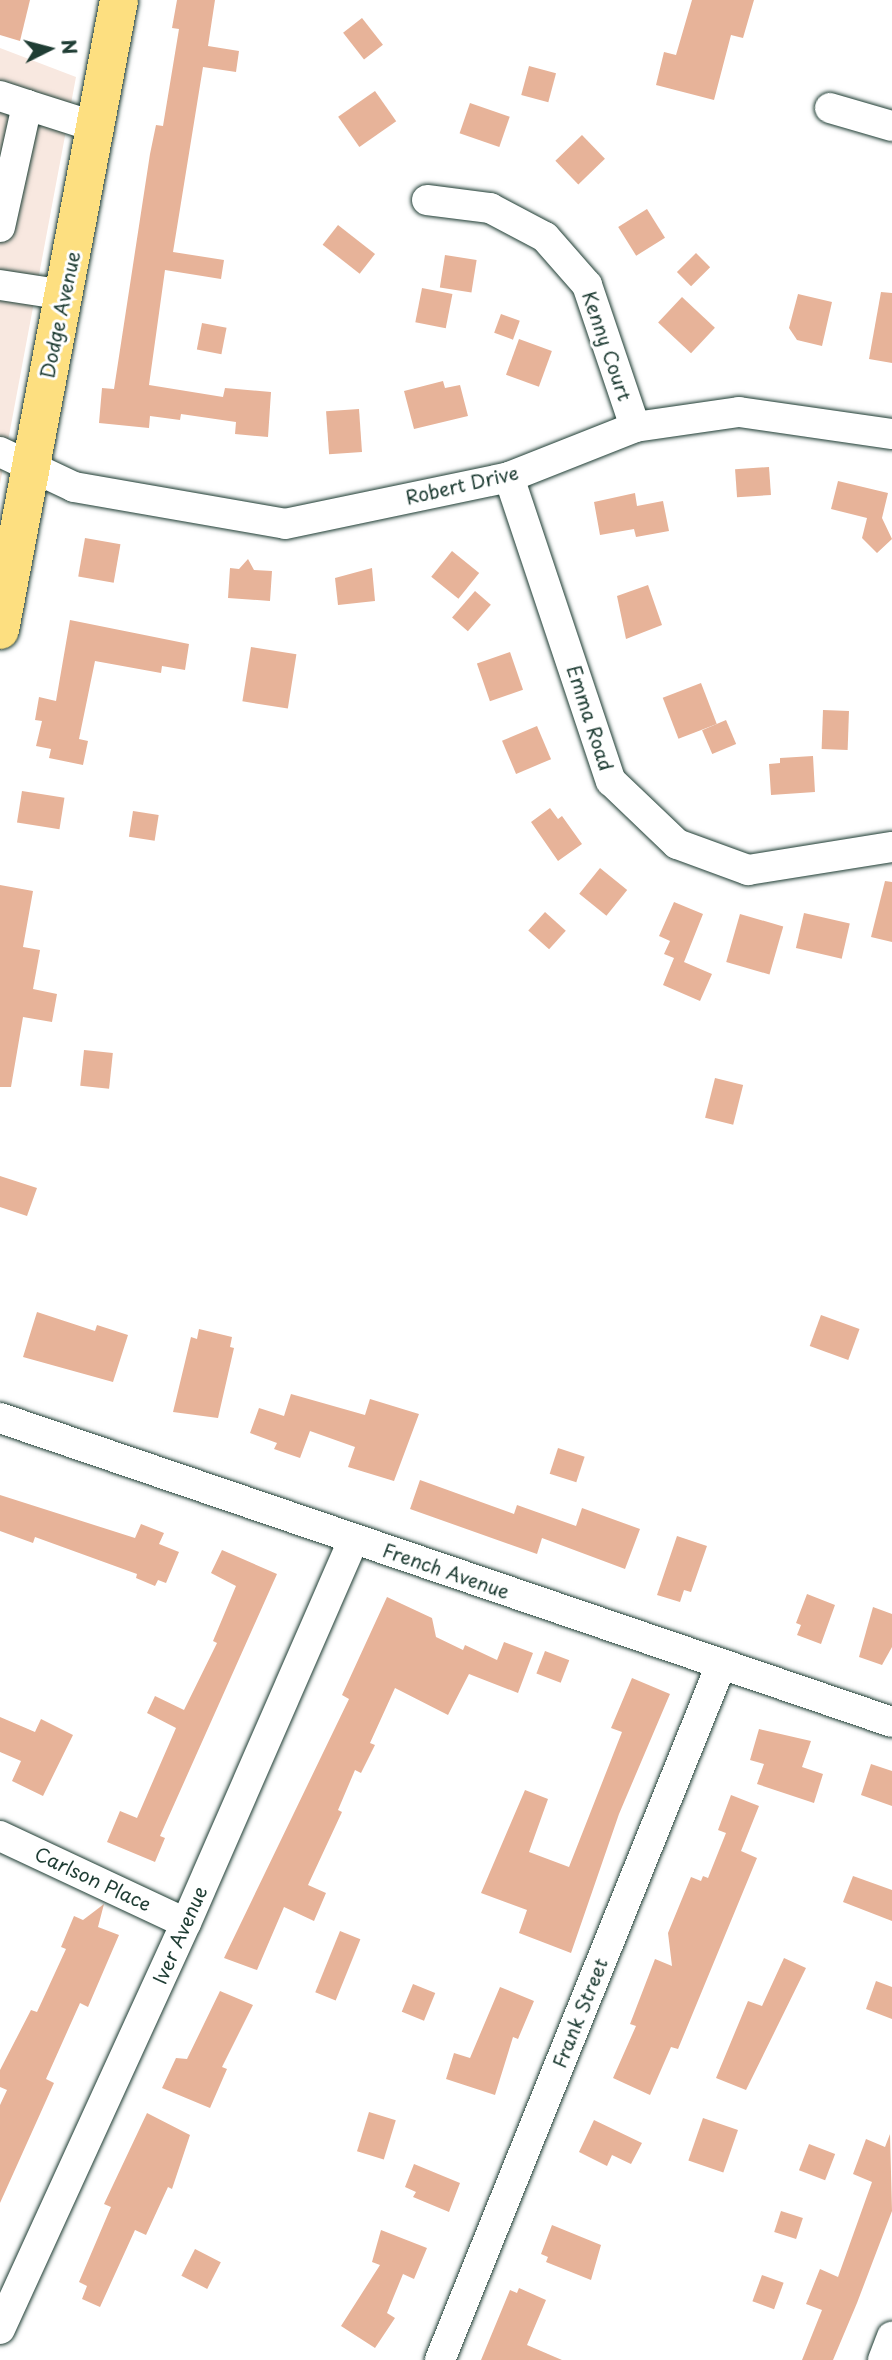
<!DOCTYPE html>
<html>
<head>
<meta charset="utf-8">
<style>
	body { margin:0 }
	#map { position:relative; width:892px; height:2360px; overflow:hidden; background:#fff; font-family:"Playpen Sans",sans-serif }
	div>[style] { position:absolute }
	.built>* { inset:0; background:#f8e8e0 }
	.building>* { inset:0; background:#e7b399; transform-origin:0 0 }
	.roads { filter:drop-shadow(0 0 2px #1f3d34) drop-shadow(0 0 2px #1f3d34) }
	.minor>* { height:30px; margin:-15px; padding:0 15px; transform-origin:15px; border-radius:15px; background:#fff }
	.major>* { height:38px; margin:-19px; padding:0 19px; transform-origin:19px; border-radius:19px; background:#fddf80 }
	span { translate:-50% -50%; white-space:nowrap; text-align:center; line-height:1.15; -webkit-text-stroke:6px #fff; paint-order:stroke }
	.street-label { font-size:19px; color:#1f3d34 }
	.north { position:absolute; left:14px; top:14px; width:70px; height:70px; -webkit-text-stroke:5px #fff; paint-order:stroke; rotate:84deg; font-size:19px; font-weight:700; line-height:28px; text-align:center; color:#1f3d34 }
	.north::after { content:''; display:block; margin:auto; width:24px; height:32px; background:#1f3d34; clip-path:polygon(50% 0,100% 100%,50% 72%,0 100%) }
</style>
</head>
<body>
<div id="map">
	<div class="built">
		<i style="clip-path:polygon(0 48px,76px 77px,0 484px)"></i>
	</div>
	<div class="building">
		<i style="clip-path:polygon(0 0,30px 0,20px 41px,0 35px)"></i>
		<i style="clip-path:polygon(177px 0,215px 0,208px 46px,239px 51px,236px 72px,203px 67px,173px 252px,224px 260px,221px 279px,165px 270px,149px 385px,223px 397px,225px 388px,271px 392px,268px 437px,235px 434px,236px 422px,181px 414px,180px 420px,150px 416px,149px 428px,99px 423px,102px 388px,114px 389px,150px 154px,156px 125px,163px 126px,179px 29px,172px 28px)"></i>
		<i style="clip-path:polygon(692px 0,754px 0,743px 38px,731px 35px,714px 100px,656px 85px,664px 52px,676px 55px)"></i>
		<i style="left:362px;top:18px;width:34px;height:24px;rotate:52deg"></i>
		<i style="left:529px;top:66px;width:28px;height:30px;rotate:15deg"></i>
		<i style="left:375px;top:91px;width:37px;height:45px;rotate:55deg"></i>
		<i style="left:470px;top:103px;width:42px;height:32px;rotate:19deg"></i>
		<i style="left:582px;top:135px;width:33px;height:37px;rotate:46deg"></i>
		<i style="left:647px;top:209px;width:34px;height:34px;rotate:58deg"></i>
		<i style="left:338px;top:225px;width:47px;height:25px;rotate:38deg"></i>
		<i style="left:696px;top:253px;width:20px;height:27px;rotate:45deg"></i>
		<i style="left:445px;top:255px;width:32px;height:33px;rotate:9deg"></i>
		<i style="left:422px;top:288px;width:31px;height:35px;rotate:11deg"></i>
		<i style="clip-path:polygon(881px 292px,892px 293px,892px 363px,869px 359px)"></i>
		<i style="clip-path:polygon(798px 294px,832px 302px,822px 346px,797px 340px,789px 328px)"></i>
		<i style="left:682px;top:297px;width:45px;height:35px;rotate:43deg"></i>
		<i style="left:501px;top:314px;width:20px;height:20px;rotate:20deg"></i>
		<i style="left:202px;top:323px;width:25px;height:27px;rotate:11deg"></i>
		<i style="left:519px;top:339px;width:35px;height:38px;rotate:20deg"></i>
		<i style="clip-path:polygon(443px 381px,445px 388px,460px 385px,468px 416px,414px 429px,404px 391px)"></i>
		<i style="left:359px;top:409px;width:43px;height:33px;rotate:86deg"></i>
		<i style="left:769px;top:467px;width:28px;height:34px;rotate:86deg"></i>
		<i style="clip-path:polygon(838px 481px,888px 493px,882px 518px,892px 539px,877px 553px,862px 538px,867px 518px,831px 509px)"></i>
		<i style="clip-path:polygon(635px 493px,637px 506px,663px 501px,669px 531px,636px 537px,634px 529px,600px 535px,594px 502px)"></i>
		<i style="left:85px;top:538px;width:36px;height:39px;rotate:10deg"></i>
		<i style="left:452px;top:551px;width:35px;height:33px;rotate:39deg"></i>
		<i style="clip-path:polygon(248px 559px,254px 570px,272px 571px,270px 601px,228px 598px,230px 568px,239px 569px)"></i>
		<i style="clip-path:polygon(372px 568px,375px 601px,338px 605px,335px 578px)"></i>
		<i style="clip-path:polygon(648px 585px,662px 625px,626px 639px,617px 596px)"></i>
		<i style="left:475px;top:591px;width:21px;height:35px;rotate:41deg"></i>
		<i style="clip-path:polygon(70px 620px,189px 644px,185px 670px,162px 666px,161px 673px,95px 661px,79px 739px,88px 741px,83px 765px,49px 758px,51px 749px,36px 746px,42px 721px,35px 720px,39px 697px,56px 701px)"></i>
		<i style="left:251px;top:647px;width:46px;height:55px;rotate:9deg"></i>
		<i style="left:510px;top:652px;width:40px;height:35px;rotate:71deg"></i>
		<i style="left:701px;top:683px;width:44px;height:41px;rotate:69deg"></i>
		<i style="left:823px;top:710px;width:26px;height:39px;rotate:2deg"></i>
		<i style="left:726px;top:720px;width:26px;height:26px;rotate:67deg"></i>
		<i style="left:537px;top:726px;width:36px;height:38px;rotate:67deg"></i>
		<i style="clip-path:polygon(813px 756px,815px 792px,771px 795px,769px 764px,780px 763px,780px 758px)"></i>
		<i style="left:22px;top:791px;width:43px;height:32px;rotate:9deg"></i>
		<i style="clip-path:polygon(550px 808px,558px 819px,562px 816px,582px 844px,558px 861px,531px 822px)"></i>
		<i style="left:133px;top:811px;width:26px;height:26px;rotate:9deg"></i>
		<i style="left:600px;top:868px;width:35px;height:33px;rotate:39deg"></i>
		<i style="clip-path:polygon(885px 881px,892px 882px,892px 942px,871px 937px)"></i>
		<i style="clip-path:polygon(0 885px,33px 891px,23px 947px,40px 950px,33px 989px,57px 994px,52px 1022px,23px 1017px,11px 1087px,0 1087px)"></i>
		<i style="clip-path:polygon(674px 902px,703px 914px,684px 962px,712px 974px,700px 1001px,663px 985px,674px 958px,664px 954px,670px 941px,659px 936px)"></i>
		<i style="left:545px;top:912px;width:28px;height:25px;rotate:42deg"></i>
		<i style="left:804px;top:913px;width:47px;height:36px;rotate:13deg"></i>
		<i style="left:740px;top:914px;width:45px;height:50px;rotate:16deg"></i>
		<i style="left:84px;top:1050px;width:29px;height:36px;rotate:6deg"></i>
		<i style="left:715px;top:1078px;width:29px;height:41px;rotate:14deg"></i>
		<i style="clip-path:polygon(0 1176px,37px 1188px,27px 1216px,0 1207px)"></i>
		<i style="clip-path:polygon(37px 1312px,95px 1331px,97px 1325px,128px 1335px,113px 1382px,23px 1357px)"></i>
		<i style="left:821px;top:1315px;width:41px;height:33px;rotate:20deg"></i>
		<i style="clip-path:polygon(199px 1329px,232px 1337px,230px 1347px,234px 1348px,218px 1418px,173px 1412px,191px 1337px,197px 1339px)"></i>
		<i style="clip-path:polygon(291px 1394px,365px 1415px,370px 1399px,419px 1414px,394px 1481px,348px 1467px,355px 1447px,310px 1431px,300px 1458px,274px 1449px,277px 1443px,250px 1433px,259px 1408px,284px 1416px)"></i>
		<i style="left:558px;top:1448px;width:28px;height:27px;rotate:18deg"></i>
		<i style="clip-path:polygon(420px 1480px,514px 1514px,517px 1505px,576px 1526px,582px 1508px,640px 1529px,625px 1569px,542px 1538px,537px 1554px,410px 1509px)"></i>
		<i style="clip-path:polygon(0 1495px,135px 1538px,141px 1524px,164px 1533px,159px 1544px,179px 1552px,166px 1583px,158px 1580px,155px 1586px,136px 1578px,137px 1574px,35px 1537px,33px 1543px,0 1531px)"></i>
		<i style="clip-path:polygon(677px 1536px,707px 1546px,691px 1592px,684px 1590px,680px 1602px,657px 1595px)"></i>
		<i style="clip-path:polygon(222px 1550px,277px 1574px,160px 1836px,165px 1838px,155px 1862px,107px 1842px,120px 1811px,137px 1818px,176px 1728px,147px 1713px,155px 1696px,184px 1710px,217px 1643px,213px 1641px,236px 1586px,211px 1573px)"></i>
		<i style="clip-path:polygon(807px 1594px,835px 1605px,821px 1644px,797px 1635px,801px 1625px,796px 1623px)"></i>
		<i style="clip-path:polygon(387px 1597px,432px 1618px,436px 1637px,463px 1650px,465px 1645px,497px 1660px,504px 1642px,533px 1653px,518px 1693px,469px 1674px,448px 1715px,395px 1688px,370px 1743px,375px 1745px,361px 1773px,355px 1770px,338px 1810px,342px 1812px,308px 1885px,326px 1893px,314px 1921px,284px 1907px,257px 1970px,224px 1958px,349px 1699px,342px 1695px)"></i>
		<i style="clip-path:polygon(873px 1607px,892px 1614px,892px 1647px,882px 1665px,859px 1657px)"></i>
		<i style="left:545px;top:1651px;width:26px;height:24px;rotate:21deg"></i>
		<i style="clip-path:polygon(632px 1678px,670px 1694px,619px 1814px,571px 1953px,519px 1933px,527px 1910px,481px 1893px,525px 1790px,548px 1799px,529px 1852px,569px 1867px,622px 1732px,611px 1728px)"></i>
		<i style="clip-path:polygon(0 1717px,35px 1732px,41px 1719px,73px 1735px,43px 1796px,12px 1781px,21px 1761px,0 1752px)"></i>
		<i style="clip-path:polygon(759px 1729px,811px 1741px,802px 1767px,823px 1774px,814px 1803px,757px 1784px,764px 1764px,750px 1760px)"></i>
		<i style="clip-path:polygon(871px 1764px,892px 1771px,892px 1806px,861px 1795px)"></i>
		<i style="clip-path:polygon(731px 1795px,759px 1806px,741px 1851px,757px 1858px,678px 2049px,671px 2047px,650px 2095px,613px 2078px,636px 2026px,630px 2024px,655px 1959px,672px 1966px,668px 1933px,691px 1877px,701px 1881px,703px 1876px,708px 1878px,726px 1833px,718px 1830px)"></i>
		<i style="clip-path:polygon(853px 1876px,892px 1890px,892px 1921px,843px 1902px)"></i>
		<i style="clip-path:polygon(104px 1904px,98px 1927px,119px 1935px,88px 2007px,80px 2003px,46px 2079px,54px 2083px,0 2203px,0 2105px,7px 2090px,0 2087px,0 2070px,31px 2010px,37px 2012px,66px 1949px,61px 1947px,74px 1916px,83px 1920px)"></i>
		<i style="left:340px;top:1931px;width:22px;height:66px;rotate:22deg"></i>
		<i style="clip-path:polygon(784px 1958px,806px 1968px,746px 2090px,716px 2078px,748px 2001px,762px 2006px)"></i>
		<i style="clip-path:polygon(876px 1981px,892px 1987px,892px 2019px,866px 2009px)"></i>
		<i style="left:413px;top:1984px;width:24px;height:30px;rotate:22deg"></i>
		<i style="clip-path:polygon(500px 1987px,534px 2001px,518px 2039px,513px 2037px,495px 2095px,446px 2079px,454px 2053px,470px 2058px)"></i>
		<i style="clip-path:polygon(220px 1991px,253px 2005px,222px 2067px,227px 2069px,210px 2108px,162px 2088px,176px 2058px,187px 2059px)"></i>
		<i style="left:369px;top:2112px;width:28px;height:41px;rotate:17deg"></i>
		<i style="clip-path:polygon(147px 2113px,190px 2135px,172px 2189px,168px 2187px,146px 2235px,135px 2230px,100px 2307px,82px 2299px,87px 2286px,79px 2282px,111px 2207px,104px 2204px)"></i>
		<i style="left:703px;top:2118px;width:37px;height:45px;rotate:19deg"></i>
		<i style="clip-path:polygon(594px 2120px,642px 2143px,631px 2164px,612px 2155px,607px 2166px,579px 2152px)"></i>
		<i style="clip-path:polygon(890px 2134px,892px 2211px,857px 2303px,833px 2360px,802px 2360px,822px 2310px,806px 2304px,820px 2269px,838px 2277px,872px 2182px,853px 2174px,866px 2139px,885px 2147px)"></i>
		<i style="left:809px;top:2144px;width:28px;height:28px;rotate:21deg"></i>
		<i style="clip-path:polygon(414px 2164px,460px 2183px,449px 2212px,413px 2197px,416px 2192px,405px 2187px)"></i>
		<i style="left:781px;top:2211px;width:23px;height:22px;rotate:18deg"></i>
		<i style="clip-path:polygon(552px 2225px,601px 2245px,591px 2280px,546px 2262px,548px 2257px,541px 2254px)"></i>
		<i style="clip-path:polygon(381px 2230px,427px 2248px,414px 2279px,403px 2274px,387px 2313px,395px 2318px,375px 2348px,341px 2326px,380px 2265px,372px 2262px)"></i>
		<i style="left:195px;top:2249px;width:29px;height:30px;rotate:27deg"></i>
		<i style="left:762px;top:2275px;width:23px;height:28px;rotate:20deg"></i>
		<i style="clip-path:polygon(519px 2288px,546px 2300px,527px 2345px,562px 2360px,481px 2360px,510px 2290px,517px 2293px)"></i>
	</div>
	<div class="roads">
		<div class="minor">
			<i style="left:0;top:96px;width:28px;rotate:18deg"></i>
			<i style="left:830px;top:108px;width:65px;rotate:16.2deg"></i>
			<i style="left:427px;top:200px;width:64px;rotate:7.2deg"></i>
			<i style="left:490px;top:208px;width:62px;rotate:27.8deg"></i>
			<i style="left:545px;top:237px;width:64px;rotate:48.8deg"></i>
			<i style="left:587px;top:285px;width:150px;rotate:71.3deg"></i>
			<i style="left:0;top:227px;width:125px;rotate:-77.5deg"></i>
			<i style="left:27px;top:105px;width:72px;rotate:17.7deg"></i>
			<i style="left:0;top:285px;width:66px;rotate:8.7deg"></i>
			<i style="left:0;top:452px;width:82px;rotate:25.3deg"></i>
			<i style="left:74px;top:487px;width:214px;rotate:9.9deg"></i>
			<i style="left:285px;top:524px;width:229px;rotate:-11.8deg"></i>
			<i style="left:509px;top:477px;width:136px;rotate:-21.6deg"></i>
			<i style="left:635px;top:427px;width:105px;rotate:-8.2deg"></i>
			<i style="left:739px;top:412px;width:155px;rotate:8.2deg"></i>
			<i style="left:509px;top:477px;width:321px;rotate:71.5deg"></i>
			<i style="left:611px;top:781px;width:91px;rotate:43.7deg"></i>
			<i style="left:677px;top:844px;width:76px;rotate:20.1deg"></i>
			<i style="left:748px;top:870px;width:146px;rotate:-9.1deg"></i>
			<i style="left:0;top:1418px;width:942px;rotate:18.82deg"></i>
			<i style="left:0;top:1836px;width:205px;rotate:25.1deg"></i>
			<i style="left:0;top:2329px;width:447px;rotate:-65.4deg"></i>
			<i style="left:186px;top:1923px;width:419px;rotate:-66.4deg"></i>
			<i style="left:440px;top:2360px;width:750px;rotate:-67.99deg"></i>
			<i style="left:883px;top:2360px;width:25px;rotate:-69deg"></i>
		</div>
		<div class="major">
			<i style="left:0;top:630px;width:641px;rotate:-79.3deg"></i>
		</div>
	</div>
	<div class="street-label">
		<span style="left:60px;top:315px;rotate:-78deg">Dodge Avenue</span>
		<span style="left:607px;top:346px;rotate:71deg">Kenny Court</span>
		<span style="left:462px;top:485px;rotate:-13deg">Robert Drive</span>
		<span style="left:590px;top:718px;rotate:72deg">Emma Road</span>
		<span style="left:446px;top:1571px;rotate:19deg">French Avenue</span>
		<span style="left:93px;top:1879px;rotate:25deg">Carlson Place</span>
		<span style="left:180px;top:1935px;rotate:-66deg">Iver Avenue</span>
		<span style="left:580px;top:2013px;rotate:-68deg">Frank Street</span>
	</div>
	<div class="north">N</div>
</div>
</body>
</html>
